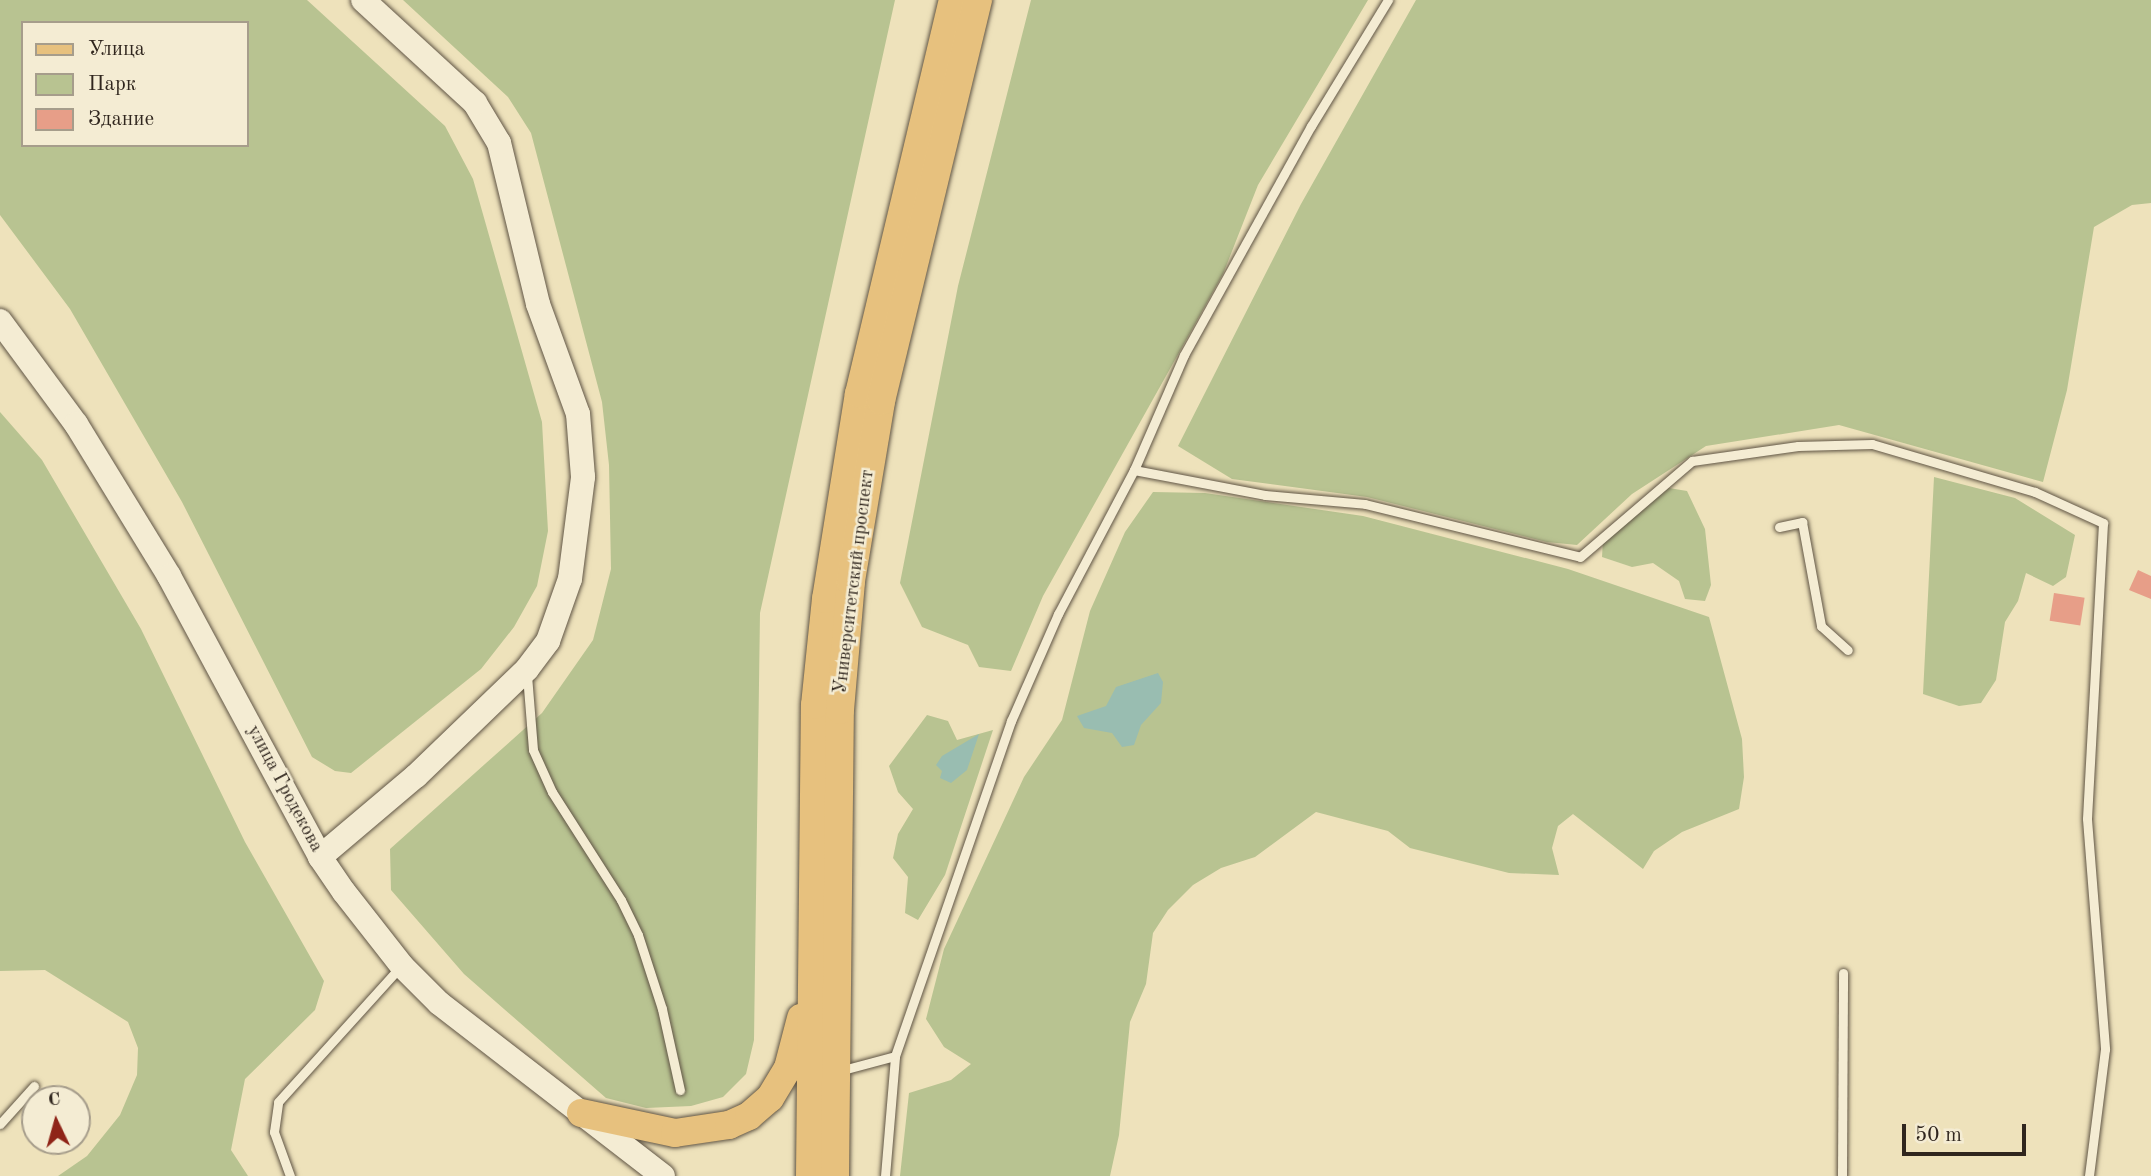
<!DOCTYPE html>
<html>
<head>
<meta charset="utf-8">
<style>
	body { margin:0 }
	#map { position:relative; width:2151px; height:1176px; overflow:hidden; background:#eee2bb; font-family:"Old Standard TT",serif }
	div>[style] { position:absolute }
	.green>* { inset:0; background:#b8c391 }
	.water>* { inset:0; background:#99bdb1 }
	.building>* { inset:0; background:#e79e88; transform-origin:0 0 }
	.roads { filter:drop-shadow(0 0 2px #605545) drop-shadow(0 0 2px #605545) }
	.lane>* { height:9px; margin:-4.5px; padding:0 4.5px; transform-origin:4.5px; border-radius:4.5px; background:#f4ecd3 }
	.secondary>* { height:24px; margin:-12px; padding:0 12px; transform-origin:12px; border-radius:12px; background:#f4ecd3 }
	.primary>* { height:28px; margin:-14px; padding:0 14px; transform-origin:14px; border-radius:14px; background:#e7c17e }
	span { translate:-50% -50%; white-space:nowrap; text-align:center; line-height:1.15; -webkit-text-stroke:5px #f4ecd3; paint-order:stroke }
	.street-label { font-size:19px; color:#30261e }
	.legend { position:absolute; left:21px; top:21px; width:228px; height:126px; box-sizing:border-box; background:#f4ecd3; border:2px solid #a69d8b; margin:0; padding:9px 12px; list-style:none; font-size:21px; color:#30261e }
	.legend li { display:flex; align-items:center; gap:14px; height:35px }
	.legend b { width:35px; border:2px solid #a69d8b }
	.north { position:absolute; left:21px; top:1085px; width:70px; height:70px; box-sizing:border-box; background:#f4ecd3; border:2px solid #a69d8b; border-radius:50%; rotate:355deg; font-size:19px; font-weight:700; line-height:28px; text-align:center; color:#30261e }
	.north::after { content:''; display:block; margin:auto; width:24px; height:32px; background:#8f2418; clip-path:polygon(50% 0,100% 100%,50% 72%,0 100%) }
	.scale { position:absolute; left:1902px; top:1124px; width:124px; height:32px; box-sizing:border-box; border:4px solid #30261e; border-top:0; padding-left:9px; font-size:21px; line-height:24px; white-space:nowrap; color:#30261e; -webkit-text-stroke:5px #f4ecd3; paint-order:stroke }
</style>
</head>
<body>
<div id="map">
	<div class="green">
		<i style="clip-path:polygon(evenodd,0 0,307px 0,445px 126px,473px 179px,542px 422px,548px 531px,537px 586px,514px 627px,481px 669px,351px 773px,335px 771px,312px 757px,182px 502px,70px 309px,0 215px,0 0,23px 23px,247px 23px,247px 145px,23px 145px,23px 23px)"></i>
		<i style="clip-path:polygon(403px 0,895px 0,760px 613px,754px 1040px,746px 1074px,723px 1097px,691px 1106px,646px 1108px,606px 1098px,464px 974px,391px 890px,390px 849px,542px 713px,593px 640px,611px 569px,609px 465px,602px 402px,531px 133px,508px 97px)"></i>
		<i style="clip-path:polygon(1031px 0,1368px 0,1258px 185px,1223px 274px,1043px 596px,1011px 671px,979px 667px,968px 645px,922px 627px,900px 583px,958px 286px)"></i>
		<i style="clip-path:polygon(1416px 0,2151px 0,2151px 203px,2132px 205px,2094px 227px,2067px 390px,2043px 482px,1839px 425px,1706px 446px,1632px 494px,1577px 545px,1547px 542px,1367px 497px,1232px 479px,1178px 446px,1301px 204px)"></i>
		<i style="clip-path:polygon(0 412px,42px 460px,141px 629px,245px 842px,324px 981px,315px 1010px,245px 1079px,231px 1150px,248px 1176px,58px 1176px,87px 1156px,120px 1115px,137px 1075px,138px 1048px,128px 1022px,45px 970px,0 971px)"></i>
		<i style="clip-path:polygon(1934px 477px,2015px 498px,2075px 535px,2066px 577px,2053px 586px,2026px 573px,2018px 601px,2005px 622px,1996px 680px,1981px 703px,1959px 706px,1923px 694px)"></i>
		<i style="clip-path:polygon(1669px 488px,1687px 491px,1705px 529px,1711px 585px,1705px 601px,1685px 599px,1679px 581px,1653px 563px,1632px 567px,1602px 557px,1603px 540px)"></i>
		<i style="clip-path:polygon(1153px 492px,1205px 493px,1363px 516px,1568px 569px,1709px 617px,1742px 739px,1744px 777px,1739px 809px,1682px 832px,1654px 851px,1643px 869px,1573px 814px,1558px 826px,1552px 848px,1559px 875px,1509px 873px,1410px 848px,1388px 831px,1316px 812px,1255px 857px,1221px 868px,1193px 885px,1168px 910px,1153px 933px,1146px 984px,1130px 1022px,1119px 1135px,1110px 1176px,900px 1176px,909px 1093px,951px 1080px,971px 1064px,944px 1047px,926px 1019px,944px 949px,1024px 777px,1062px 720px,1090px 611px,1125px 532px)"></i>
		<i style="clip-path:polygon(927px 715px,948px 721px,957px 740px,993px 730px,945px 875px,918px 920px,905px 913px,908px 877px,893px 858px,898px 834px,913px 809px,898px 792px,889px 766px)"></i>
	</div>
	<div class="water">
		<i style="clip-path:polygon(1158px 673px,1163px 682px,1161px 703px,1141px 725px,1134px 745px,1122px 747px,1112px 733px,1084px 728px,1077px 716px,1106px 706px,1116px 687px)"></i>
		<i style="clip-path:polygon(979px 734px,967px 770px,951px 783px,940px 778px,942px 771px,936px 765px,942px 756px)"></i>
	</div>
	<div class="building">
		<i style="clip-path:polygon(2138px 570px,2151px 576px,2151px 599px,2129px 590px)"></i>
		<i style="left:2054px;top:593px;width:31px;height:28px;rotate:9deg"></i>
	</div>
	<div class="roads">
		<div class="lane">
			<i style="left:1134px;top:470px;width:133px;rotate:10.8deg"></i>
			<i style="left:1265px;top:495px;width:100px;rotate:5.1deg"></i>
			<i style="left:1365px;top:504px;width:221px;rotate:13.8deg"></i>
			<i style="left:1580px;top:557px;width:148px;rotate:-40.6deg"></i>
			<i style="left:1692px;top:461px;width:107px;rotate:-8.1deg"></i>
			<i style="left:1798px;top:446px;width:74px;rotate:-1.5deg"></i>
			<i style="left:1872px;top:444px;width:170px;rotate:16.4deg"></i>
			<i style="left:2035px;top:492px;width:75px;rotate:24.5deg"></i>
			<i style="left:2103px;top:523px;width:296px;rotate:93.1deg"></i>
			<i style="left:2087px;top:819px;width:231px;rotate:85.5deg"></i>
			<i style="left:2105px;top:1049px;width:128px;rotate:97.2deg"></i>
			<i style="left:1779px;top:527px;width:24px;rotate:-12deg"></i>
			<i style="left:1802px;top:522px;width:106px;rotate:79.6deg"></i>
			<i style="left:1821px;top:626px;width:36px;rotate:42deg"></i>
			<i style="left:527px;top:675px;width:75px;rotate:85.4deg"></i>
			<i style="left:533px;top:750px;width:46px;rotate:65.7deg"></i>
			<i style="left:552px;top:792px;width:128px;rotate:57.4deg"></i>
			<i style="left:621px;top:900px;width:39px;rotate:64deg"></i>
			<i style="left:638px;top:935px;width:78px;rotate:72deg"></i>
			<i style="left:662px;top:1009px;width:83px;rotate:77.5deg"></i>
			<i style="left:839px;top:1071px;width:58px;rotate:-15deg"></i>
			<i style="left:0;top:1124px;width:51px;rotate:-48.2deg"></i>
			<i style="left:290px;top:1176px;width:47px;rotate:-110deg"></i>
			<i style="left:274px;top:1132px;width:30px;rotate:-82deg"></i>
			<i style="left:278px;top:1102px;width:182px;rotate:-47.9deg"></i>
			<i style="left:885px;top:1176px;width:120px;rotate:-85.2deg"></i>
			<i style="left:895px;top:1056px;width:355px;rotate:-70.9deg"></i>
			<i style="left:1011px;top:721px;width:117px;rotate:-66.3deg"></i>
			<i style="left:1058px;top:614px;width:163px;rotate:-62.2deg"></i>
			<i style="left:1134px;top:470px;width:125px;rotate:-66.5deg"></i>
			<i style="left:1184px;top:355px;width:262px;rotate:-61deg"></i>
			<i style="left:1311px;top:126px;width:148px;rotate:-58.6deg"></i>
			<i style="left:1842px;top:1176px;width:203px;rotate:-89.7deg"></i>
		</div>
		<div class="secondary">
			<i style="left:0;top:321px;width:128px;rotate:53.6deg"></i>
			<i style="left:76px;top:424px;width:178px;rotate:58.5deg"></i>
			<i style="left:169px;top:576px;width:319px;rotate:61.7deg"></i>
			<i style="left:320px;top:857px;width:42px;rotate:55.6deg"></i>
			<i style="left:344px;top:892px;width:94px;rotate:51.9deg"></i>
			<i style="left:402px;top:966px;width:52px;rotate:45deg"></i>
			<i style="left:439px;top:1003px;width:283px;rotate:37.7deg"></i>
			<i style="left:320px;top:857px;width:126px;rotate:-40.2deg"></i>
			<i style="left:416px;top:776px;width:154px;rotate:-43.9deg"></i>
			<i style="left:527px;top:669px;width:35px;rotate:-53deg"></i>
			<i style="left:548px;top:641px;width:66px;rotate:-70.5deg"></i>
			<i style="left:570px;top:579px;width:103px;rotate:-82.7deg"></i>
			<i style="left:583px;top:477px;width:63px;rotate:-94.5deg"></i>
			<i style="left:578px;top:414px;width:117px;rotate:-110deg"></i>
			<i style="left:538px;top:304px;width:166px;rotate:-103.6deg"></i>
			<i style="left:499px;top:143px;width:47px;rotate:-121deg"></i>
			<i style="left:475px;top:103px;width:152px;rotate:-137.4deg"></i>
		</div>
		<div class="primary">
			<i style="left:581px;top:1113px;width:96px;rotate:12deg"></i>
			<i style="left:675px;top:1133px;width:55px;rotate:-8.4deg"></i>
			<i style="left:729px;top:1125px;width:22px;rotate:-24deg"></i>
			<i style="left:749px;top:1116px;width:28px;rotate:-41deg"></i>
			<i style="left:770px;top:1098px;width:35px;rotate:-59deg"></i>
			<i style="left:788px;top:1068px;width:52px;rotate:-75.4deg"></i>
			<i style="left:810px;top:1176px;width:471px;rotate:-89.4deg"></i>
			<i style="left:815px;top:705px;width:107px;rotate:-84.1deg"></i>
			<i style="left:826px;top:599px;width:208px;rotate:-80.9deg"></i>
			<i style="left:859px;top:394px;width:405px;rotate:-76.6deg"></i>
			<i style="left:835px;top:1176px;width:466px;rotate:-89.4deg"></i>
			<i style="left:840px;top:710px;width:129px;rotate:-85.1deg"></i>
			<i style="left:851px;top:581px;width:182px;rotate:-80.5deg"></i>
			<i style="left:881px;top:401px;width:413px;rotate:-76.4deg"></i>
		</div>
	</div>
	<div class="street-label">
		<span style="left:855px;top:582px;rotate:-83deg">Университетский проспект</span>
		<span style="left:284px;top:789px;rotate:62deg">улица Гродекова</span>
	</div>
	<ul class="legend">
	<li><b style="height:9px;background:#e7c17e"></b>Улица</li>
	<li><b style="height:19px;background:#b8c391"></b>Парк</li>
	<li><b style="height:19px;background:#e79e88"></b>Здание</li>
	</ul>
	<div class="north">С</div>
	<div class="scale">50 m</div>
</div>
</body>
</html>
